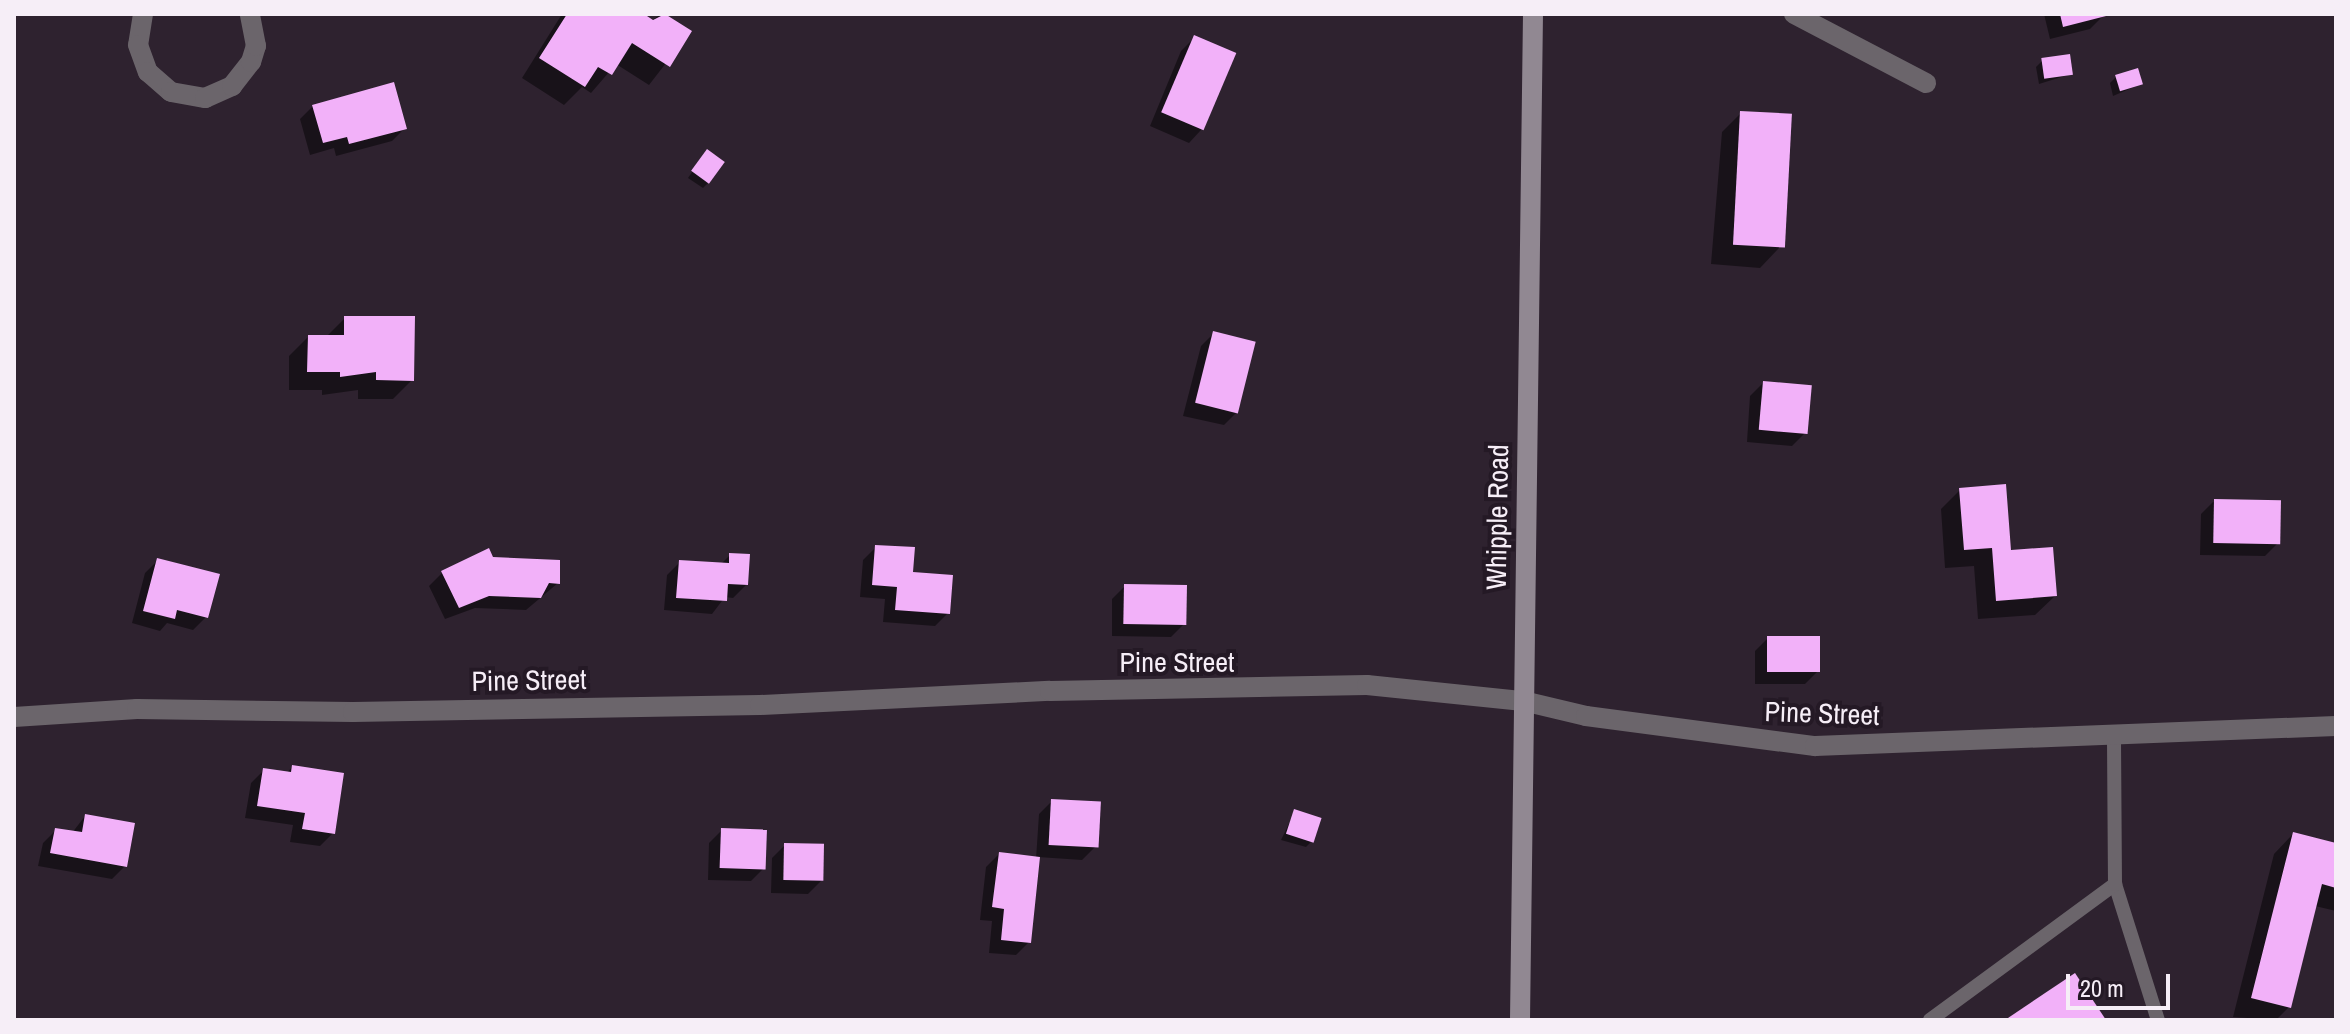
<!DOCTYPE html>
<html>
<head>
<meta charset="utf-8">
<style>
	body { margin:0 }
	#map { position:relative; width:2350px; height:1034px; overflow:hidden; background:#2e222f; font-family:"Archivo Narrow",sans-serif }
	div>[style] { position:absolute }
	.shadow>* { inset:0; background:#0007 }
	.building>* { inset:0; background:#f2b1f9; transform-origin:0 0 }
	.lane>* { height:14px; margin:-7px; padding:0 7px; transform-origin:7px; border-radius:7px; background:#6b656b }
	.street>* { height:20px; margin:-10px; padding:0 10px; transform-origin:10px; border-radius:10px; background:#6b656b }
	.secondary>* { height:20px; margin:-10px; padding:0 10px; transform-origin:10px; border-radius:10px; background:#918892 }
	span { translate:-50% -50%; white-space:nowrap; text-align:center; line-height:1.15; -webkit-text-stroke:8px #241925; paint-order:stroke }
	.street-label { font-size:28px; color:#f6eef7 }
	.frame { position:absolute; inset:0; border:16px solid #f6eef7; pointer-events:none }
	.scale { position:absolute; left:2066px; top:974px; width:104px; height:36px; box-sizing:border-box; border:4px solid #f6eef7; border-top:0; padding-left:10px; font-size:24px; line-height:28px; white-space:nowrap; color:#f6eef7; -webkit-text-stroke:6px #241925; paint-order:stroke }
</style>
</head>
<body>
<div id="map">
	<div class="shadow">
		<i style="clip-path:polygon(562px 14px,641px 14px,651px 21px,661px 14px,690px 32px,649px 85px,616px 64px,591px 93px,582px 87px,564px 105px,522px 78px)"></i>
		<i style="clip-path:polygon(2044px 14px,2102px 14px,2103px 16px,2090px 29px,2050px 39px)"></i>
		<i style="clip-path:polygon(1194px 38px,1201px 130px,1189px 143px,1150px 126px,1181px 51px)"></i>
		<i style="clip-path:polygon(2042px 61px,2071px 74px,2039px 84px,2036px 67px)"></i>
		<i style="clip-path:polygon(2116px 77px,2141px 84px,2113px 96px,2110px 83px)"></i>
		<i style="clip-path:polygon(313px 106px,405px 128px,392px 141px,336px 156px,334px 148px,310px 155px,300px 119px)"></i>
		<i style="clip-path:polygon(1741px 113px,1779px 248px,1760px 268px,1711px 264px,1722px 132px)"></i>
		<i style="clip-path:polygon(702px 158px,709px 182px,703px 188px,688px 178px)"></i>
		<i style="clip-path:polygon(345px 318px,412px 380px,393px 399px,358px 399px,358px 390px,322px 395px,322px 390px,289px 390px,289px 356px,308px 337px,326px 337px)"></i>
		<i style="clip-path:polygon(1214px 333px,1237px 412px,1224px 425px,1183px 416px,1201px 346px)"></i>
		<i style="clip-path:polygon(1763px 383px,1805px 433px,1792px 446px,1747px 442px,1750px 396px)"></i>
		<i style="clip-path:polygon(1960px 490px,2009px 552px,2055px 596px,2035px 615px,1978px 619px,1974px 566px,1945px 568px,1941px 509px)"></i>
		<i style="clip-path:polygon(2214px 501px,2278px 543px,2265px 556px,2200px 555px,2201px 514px)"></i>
		<i style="clip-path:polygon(876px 547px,948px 613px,935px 626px,883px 622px,885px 599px,860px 597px,863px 560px)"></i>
		<i style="clip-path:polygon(730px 555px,746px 585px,733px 598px,725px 597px,712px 614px,664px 610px,667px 575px,680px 562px,720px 565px)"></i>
		<i style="clip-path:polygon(492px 559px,558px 583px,526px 610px,475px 608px,445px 619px,429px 586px,442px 573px)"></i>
		<i style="clip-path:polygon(158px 560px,206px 617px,193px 630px,167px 623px,160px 631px,132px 623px,145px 573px)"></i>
		<i style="clip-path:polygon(1125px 586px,1184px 624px,1171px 637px,1112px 636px,1112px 599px)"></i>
		<i style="clip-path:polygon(1768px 638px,1818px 671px,1805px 684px,1755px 684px,1755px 651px)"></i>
		<i style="clip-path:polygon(292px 767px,333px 833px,320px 846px,290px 842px,293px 825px,245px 818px,251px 783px,264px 770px,286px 774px)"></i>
		<i style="clip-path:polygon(1052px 801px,1095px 847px,1082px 860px,1038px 857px,1029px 942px,1016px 955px,989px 953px,992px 921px,980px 920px,986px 867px,999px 854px,1036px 859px,1039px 814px)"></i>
		<i style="clip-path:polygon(1295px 811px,1312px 841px,1306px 847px,1281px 840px)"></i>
		<i style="clip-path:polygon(85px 816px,125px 866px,112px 879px,38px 866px,43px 843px,56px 830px,72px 833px)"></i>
		<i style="clip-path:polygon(722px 830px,764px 868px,751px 881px,708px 880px,709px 843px)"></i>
		<i style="clip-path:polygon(2293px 834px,2336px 845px,2336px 911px,2315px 906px,2289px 1007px,2276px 1020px,2233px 1017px,2274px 854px)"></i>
		<i style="clip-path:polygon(785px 845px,821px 881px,808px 894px,771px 893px,772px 858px)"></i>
	</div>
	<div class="building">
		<i style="clip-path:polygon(567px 14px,644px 14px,653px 20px,665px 14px,692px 31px,670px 67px,632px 43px,612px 75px,598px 67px,585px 87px,539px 58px)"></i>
		<i style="clip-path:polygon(2060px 14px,2110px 14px,2110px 15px,2063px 27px)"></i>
		<i style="left:1194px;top:35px;width:46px;height:84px;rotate:23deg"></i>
		<i style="left:2070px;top:54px;width:21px;height:29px;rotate:82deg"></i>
		<i style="left:2138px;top:68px;width:17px;height:24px;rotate:73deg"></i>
		<i style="clip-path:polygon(394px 82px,407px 129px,349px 144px,347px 137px,323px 143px,312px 105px)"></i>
		<i style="left:1740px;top:111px;width:52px;height:134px;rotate:3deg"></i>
		<i style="left:707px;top:149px;width:22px;height:27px;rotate:36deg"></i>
		<i style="clip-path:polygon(344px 316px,415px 316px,414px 381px,376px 380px,376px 372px,340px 377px,340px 372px,307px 372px,308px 335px,344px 335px)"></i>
		<i style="left:1213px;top:331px;width:44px;height:74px;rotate:14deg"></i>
		<i style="left:1763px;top:381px;width:49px;height:49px;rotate:5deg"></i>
		<i style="clip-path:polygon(2006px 484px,2011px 550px,2053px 547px,2057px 596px,1996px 601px,1992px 548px,1964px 550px,1959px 488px)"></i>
		<i style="left:2214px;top:499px;width:67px;height:44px;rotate:1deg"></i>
		<i style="clip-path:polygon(875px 545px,915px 547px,913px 572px,953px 575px,950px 614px,895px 610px,897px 587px,872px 585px)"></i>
		<i style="clip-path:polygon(489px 548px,493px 557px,560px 560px,560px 584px,549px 583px,541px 598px,489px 596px,459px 608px,441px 571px)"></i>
		<i style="clip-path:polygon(729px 553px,750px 554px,748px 585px,728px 584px,727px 601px,676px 598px,679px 560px,729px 563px)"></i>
		<i style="clip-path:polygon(157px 558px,220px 574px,208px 618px,177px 610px,175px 619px,143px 611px)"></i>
		<i style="left:1124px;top:584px;width:63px;height:40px;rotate:1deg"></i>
		<i style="left:1767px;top:636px;width:53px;height:36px"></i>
		<i style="clip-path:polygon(292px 765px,344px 773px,335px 834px,302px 829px,305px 813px,257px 806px,263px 768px,291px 772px)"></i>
		<i style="left:1051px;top:799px;width:50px;height:46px;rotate:3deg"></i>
		<i style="left:1294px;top:809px;width:29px;height:26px;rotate:18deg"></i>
		<i style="clip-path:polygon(85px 814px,135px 823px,127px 867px,50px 853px,55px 828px,82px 832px)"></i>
		<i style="left:721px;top:828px;width:46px;height:40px;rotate:2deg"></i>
		<i style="clip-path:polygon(2293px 832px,2336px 843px,2336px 888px,2322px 884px,2291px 1008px,2251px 998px)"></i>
		<i style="left:784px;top:843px;width:40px;height:37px;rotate:1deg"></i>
		<i style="clip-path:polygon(999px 852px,1040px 857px,1031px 943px,1001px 940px,1004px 909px,992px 907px)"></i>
		<i style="clip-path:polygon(2075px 973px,2106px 1020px,2005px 1020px)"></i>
	</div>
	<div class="lane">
		<i style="left:2115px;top:884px;width:143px;rotate:72.5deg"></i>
		<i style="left:1930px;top:1020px;width:230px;rotate:-36.3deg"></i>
		<i style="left:2115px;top:884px;width:149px;rotate:-90.4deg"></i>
	</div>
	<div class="street">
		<i style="left:143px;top:14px;width:31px;rotate:99deg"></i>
		<i style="left:138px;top:45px;width:29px;rotate:70deg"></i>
		<i style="left:148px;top:72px;width:30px;rotate:41deg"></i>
		<i style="left:171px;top:92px;width:35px;rotate:10deg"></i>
		<i style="left:205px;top:98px;width:30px;rotate:-24deg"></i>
		<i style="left:232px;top:86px;width:31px;rotate:-52deg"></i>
		<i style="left:251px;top:62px;width:17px;rotate:-73deg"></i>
		<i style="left:256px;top:46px;width:33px;rotate:-101deg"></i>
		<i style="left:1794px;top:14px;width:149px;rotate:27.6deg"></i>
		<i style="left:14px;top:717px;width:123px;rotate:-3.7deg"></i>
		<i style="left:137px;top:709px;width:216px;rotate:0.8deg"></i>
		<i style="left:353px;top:712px;width:407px;rotate:-1deg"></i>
		<i style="left:760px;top:705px;width:290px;rotate:-2.8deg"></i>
		<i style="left:1050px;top:691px;width:317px;rotate:-1.1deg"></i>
		<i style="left:1367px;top:685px;width:157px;rotate:5.9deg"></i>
		<i style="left:1523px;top:701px;width:65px;rotate:13.4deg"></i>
		<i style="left:1586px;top:716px;width:231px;rotate:7.5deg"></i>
		<i style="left:1815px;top:746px;width:521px;rotate:-2.2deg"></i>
	</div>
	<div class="secondary">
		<i style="left:1520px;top:1020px;width:1006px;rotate:-89.26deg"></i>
	</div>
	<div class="street-label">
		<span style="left:1497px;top:517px;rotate:-89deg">Whipple Road</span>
		<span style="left:1177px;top:662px">Pine Street</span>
		<span style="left:529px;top:680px;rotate:-1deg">Pine Street</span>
		<span style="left:1822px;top:713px;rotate:2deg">Pine Street</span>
	</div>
	<div class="frame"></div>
	<div class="scale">20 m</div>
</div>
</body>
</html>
